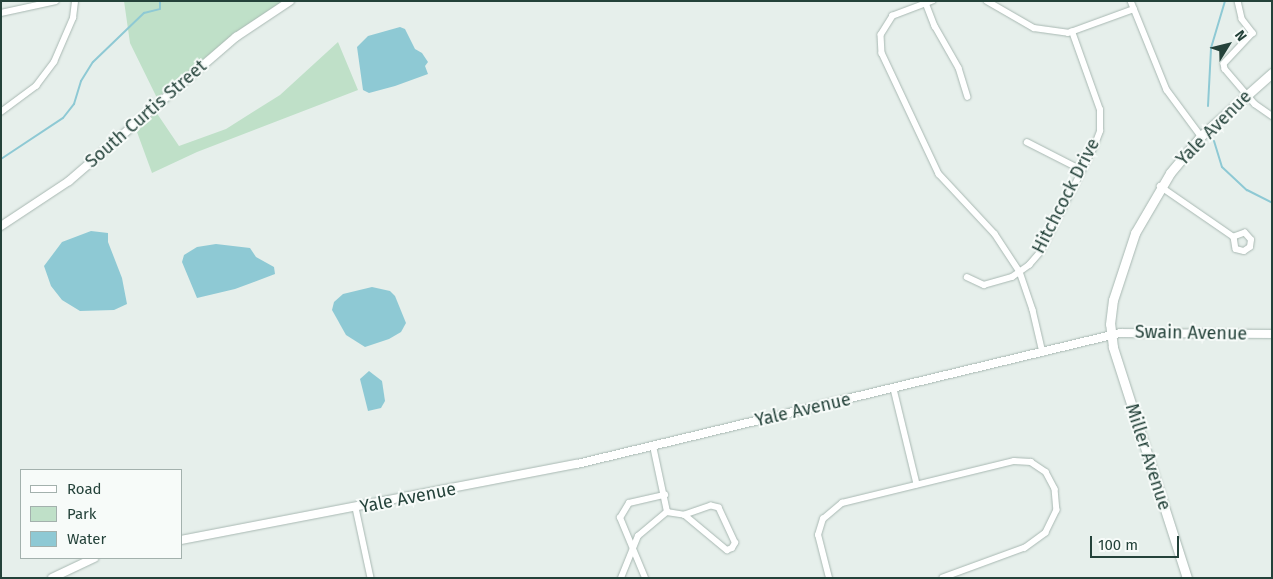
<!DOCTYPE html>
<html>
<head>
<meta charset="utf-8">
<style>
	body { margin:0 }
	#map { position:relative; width:1273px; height:579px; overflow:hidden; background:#e6efeb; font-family:"Fira Sans",sans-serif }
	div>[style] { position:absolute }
	.green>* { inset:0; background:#bfe0c8 }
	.water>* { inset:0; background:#8ec9d4 }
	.stream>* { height:2px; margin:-1px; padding:0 1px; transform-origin:1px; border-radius:1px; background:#8ec9d4 }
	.roads { filter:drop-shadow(0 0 1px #a8b8b2) drop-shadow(0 0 1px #a8b8b2) }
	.minor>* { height:5.5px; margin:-2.75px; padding:0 2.75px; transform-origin:2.75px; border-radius:2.75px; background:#fff }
	.tertiary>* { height:8px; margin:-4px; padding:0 4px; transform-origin:4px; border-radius:4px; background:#fff }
	.secondary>* { height:9px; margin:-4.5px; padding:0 4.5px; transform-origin:4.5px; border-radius:4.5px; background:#fff }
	span { translate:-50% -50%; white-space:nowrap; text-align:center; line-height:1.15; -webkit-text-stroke:4px #f7fbf9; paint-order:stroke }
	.street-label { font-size:18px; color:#24423a }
	.frame { position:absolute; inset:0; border:2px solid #24423a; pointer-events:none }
	.legend { position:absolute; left:20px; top:469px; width:162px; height:90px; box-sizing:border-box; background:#f7fbf9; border:1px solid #a3b1ad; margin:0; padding:6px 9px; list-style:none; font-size:15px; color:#24423a }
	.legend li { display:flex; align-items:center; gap:10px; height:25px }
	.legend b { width:25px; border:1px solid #a3b1ad }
	.north { position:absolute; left:1203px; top:20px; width:50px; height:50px; -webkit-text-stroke:4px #f7fbf9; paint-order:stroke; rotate:54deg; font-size:14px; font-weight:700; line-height:20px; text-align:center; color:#24423a }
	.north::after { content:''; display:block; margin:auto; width:18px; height:22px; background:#24423a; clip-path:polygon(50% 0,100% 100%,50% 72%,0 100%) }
	.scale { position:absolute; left:1090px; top:536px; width:89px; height:22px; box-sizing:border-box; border:2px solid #24423a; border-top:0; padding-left:6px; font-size:15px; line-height:18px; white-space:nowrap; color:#24423a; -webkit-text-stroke:4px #f7fbf9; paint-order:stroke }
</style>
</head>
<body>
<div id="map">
	<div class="green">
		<i style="clip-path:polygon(124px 1px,284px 1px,236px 32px,157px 98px,130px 43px)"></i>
		<i style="clip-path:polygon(338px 42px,358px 90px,197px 152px,152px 173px,137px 132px,156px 112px,179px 146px,226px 129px,280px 95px)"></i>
	</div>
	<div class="water">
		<i style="clip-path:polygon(400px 27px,405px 29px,415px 49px,422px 53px,428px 62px,425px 66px,428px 74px,395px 86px,369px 93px,363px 90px,357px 47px,368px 36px)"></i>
		<i style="clip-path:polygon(91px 231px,108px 233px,108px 242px,122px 278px,127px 304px,114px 310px,80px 311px,62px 300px,51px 286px,44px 266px,62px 242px)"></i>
		<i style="clip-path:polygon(216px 244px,250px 248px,256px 257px,274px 267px,275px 274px,235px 289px,197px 298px,182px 262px,184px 255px,197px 247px)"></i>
		<i style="clip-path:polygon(372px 287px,390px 291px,395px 296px,406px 323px,401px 332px,389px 339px,365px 347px,346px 335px,332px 310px,334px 302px,343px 294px)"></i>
		<i style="clip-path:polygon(369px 371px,382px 381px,385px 401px,381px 408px,368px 411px,360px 379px)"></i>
	</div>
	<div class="stream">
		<i style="left:1208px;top:106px;width:58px;rotate:-87deg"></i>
		<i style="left:1211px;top:48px;width:49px;rotate:-73.4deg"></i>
		<i style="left:1214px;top:141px;width:27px;rotate:73deg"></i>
		<i style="left:1222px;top:167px;width:34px;rotate:43deg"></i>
		<i style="left:1247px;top:190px;width:28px;rotate:27deg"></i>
		<i style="left:1px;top:159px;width:74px;rotate:-33.5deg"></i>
		<i style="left:63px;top:118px;width:18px;rotate:-52deg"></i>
		<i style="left:74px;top:104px;width:24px;rotate:-73deg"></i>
		<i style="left:81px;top:81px;width:22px;rotate:-58deg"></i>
		<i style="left:93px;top:62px;width:71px;rotate:-43.9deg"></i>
		<i style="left:144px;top:13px;width:16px;rotate:-14deg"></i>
		<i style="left:160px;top:9px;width:8px;rotate:-90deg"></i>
	</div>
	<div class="roads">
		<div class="minor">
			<i style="left:933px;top:1px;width:43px;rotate:159.4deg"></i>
			<i style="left:893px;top:16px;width:22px;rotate:122deg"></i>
			<i style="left:881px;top:35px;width:18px;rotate:87deg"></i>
			<i style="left:882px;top:53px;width:134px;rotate:64.8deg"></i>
			<i style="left:939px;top:174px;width:82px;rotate:47deg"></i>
			<i style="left:995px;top:234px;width:45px;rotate:56.7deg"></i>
			<i style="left:1020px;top:272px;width:40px;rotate:71.1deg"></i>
			<i style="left:1033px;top:310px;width:44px;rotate:76.9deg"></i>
			<i style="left:987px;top:1px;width:54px;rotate:29.9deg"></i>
			<i style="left:1034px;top:28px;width:34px;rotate:8deg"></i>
			<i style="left:1068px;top:33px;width:70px;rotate:-20deg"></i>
			<i style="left:1131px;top:1px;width:96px;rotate:68deg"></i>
			<i style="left:1167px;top:90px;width:57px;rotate:53.5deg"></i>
			<i style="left:1238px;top:1px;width:18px;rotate:77deg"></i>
			<i style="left:1242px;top:19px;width:18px;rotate:52deg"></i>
			<i style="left:1253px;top:33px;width:42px;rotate:133.1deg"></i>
			<i style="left:1224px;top:64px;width:5px;rotate:79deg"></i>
			<i style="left:1225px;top:69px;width:46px;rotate:49.4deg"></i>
			<i style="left:1255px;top:104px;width:21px;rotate:35deg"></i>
			<i style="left:926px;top:3px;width:25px;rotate:69deg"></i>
			<i style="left:935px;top:26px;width:48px;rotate:60.3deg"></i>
			<i style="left:959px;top:68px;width:30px;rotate:73deg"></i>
			<i style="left:1px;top:13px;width:56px;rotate:-12.3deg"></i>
			<i style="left:1px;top:112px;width:44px;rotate:-36.6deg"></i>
			<i style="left:36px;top:86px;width:30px;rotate:-53deg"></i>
			<i style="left:54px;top:62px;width:48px;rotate:-66.6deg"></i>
			<i style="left:73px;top:18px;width:17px;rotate:-83deg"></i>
			<i style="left:1027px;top:142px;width:62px;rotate:27deg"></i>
			<i style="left:1160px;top:186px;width:90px;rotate:34.6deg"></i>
			<i style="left:1234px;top:237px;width:12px;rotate:81deg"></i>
			<i style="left:1236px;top:249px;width:8px;rotate:14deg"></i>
			<i style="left:1244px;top:251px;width:7px;rotate:-34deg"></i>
			<i style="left:1250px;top:247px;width:7px;rotate:-82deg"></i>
			<i style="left:1251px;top:240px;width:9px;rotate:-131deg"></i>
			<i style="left:1245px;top:233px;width:12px;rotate:160deg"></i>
			<i style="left:967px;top:277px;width:19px;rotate:25deg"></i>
			<i style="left:984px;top:285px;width:29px;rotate:-16deg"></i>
			<i style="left:1012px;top:277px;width:21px;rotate:-35deg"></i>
			<i style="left:1029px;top:265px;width:18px;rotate:-49deg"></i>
			<i style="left:1041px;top:251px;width:117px;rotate:-63deg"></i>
			<i style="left:1094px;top:147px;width:17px;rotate:-69deg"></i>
			<i style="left:1100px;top:131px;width:21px;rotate:-90deg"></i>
			<i style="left:1100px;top:110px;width:83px;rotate:-109.7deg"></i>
			<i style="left:894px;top:389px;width:98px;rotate:76.4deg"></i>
			<i style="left:356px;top:508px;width:72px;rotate:77.9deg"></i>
			<i style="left:667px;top:512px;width:18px;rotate:9deg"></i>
			<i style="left:685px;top:515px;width:55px;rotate:39.8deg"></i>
			<i style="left:727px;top:550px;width:5px;rotate:-22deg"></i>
			<i style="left:732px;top:548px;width:6px;rotate:-59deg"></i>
			<i style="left:735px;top:543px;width:38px;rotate:-115deg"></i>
			<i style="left:719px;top:508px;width:8px;rotate:-166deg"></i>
			<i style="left:711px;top:506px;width:28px;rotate:161deg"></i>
			<i style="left:621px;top:578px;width:45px;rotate:-68deg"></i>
			<i style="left:638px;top:536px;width:38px;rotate:-40deg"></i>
			<i style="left:667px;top:512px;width:67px;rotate:-102deg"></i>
			<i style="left:645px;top:578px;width:65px;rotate:-112.6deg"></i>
			<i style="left:620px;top:518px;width:17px;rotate:-59deg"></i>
			<i style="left:629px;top:503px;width:37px;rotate:-13deg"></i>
			<i style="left:829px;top:578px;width:44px;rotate:-104.3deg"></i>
			<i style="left:818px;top:535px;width:17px;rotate:-73deg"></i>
			<i style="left:823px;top:519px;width:25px;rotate:-40deg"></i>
			<i style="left:842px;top:503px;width:177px;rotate:-13.7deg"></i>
			<i style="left:1014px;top:461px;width:17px;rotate:3deg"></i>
			<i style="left:1031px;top:462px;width:18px;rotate:34deg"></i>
			<i style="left:1046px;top:472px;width:19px;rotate:62deg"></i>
			<i style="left:1055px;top:489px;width:21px;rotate:85deg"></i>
			<i style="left:1057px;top:510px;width:25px;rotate:116deg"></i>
			<i style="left:1046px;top:533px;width:26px;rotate:144deg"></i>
			<i style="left:1025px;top:548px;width:87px;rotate:159.9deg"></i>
		</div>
		<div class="tertiary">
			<i style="left:1px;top:226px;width:82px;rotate:-33.5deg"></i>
			<i style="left:69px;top:181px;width:221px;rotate:-40.8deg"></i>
			<i style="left:236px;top:37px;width:65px;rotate:-33.7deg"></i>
			<i style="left:181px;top:540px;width:403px;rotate:-10.9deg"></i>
			<i style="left:577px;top:464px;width:559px;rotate:-13.56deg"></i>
			<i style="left:1120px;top:333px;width:152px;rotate:0.4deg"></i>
			<i style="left:52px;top:578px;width:47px;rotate:-25.5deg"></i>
		</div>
		<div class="secondary">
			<i style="left:1187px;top:578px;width:243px;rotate:-107.8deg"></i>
			<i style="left:1113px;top:347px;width:23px;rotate:-97deg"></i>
			<i style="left:1110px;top:324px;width:24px;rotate:-83deg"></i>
			<i style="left:1113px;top:300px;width:71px;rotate:-71.8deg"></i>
			<i style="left:1135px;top:233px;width:69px;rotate:-59.7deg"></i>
			<i style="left:1170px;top:173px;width:48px;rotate:-50deg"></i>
			<i style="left:1201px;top:136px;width:95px;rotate:-41.6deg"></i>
		</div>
	</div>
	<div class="street-label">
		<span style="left:146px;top:114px;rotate:-41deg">South Curtis Street</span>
		<span style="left:1214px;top:128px;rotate:-45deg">Yale Avenue</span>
		<span style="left:1066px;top:196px;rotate:-63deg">Hitchcock Drive</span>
		<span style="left:1191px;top:333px;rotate:1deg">Swain Avenue</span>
		<span style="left:803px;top:410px;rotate:-13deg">Yale Avenue</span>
		<span style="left:1148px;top:457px;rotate:72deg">Miller Avenue</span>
		<span style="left:408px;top:498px;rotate:-11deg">Yale Avenue</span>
	</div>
	<div class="frame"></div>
	<ul class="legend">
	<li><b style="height:6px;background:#fff"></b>Road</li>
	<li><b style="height:14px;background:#bfe0c8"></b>Park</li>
	<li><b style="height:14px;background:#8ec9d4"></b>Water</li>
	</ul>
	<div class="north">N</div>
	<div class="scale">100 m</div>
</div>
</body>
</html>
